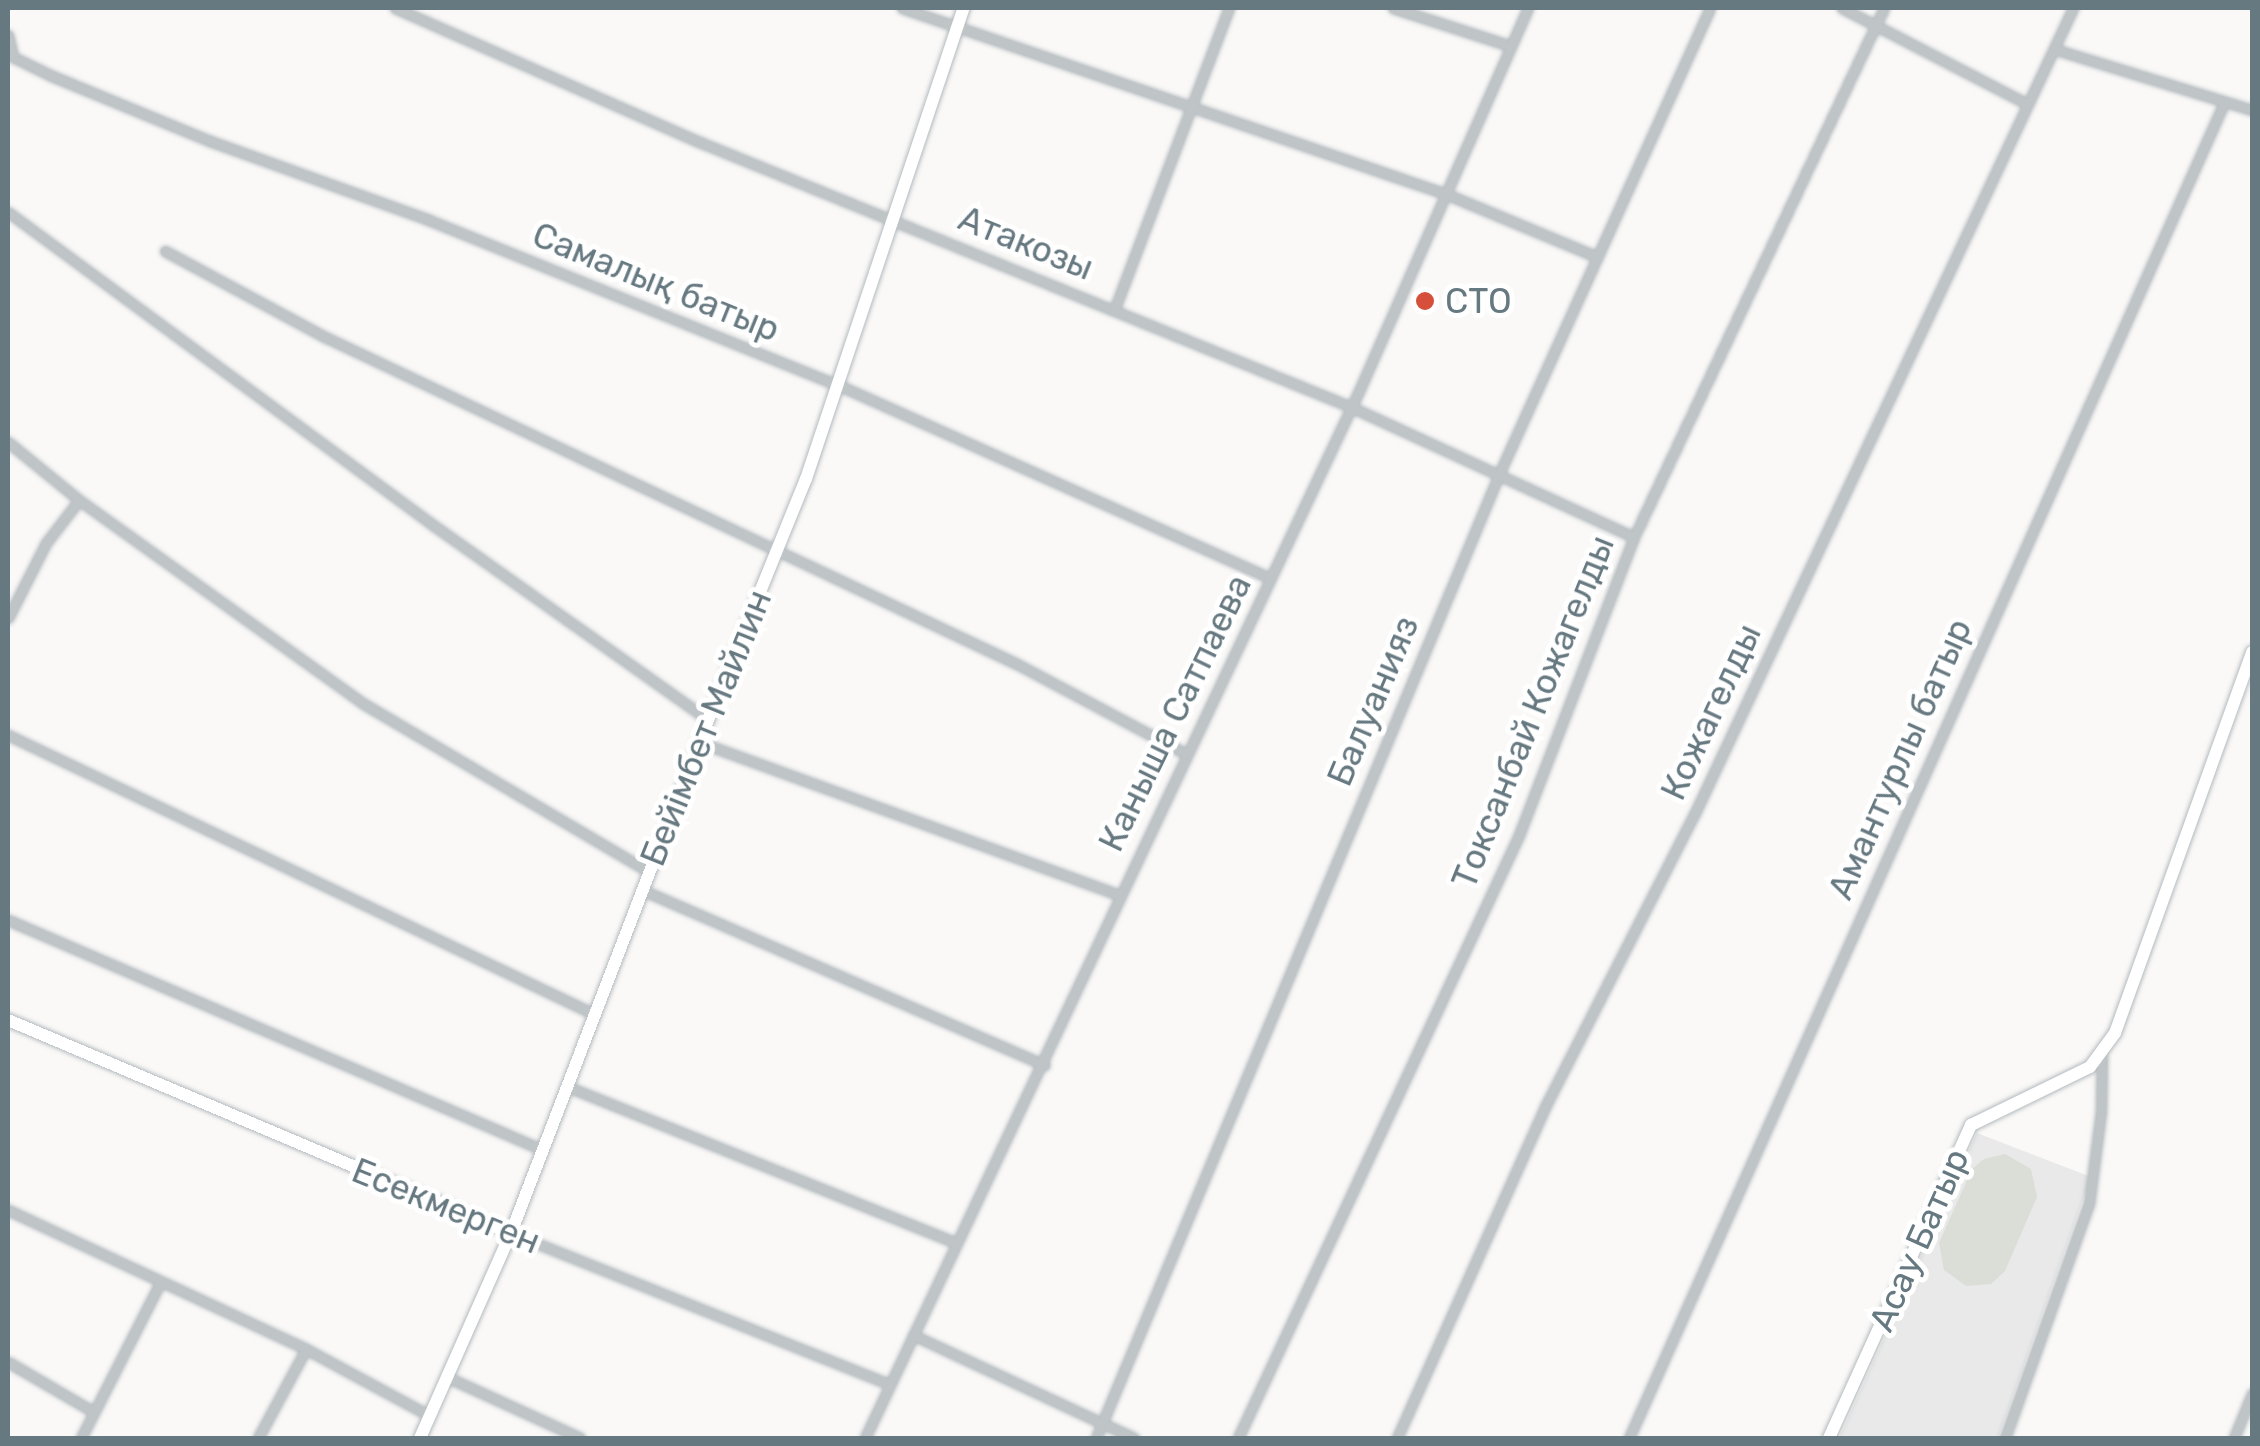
<!DOCTYPE html>
<html>
<head>
<meta charset="utf-8">
<style>
	body { margin:0 }
	#map { position:relative; width:2260px; height:1446px; overflow:hidden; background:#faf9f8; font-family:Rubik,sans-serif }
	div>[style] { position:absolute }
	.built>* { inset:0; background:#e8e9e8 }
	.green>* { inset:0; background:#daded7 }
	.roads { filter:drop-shadow(0 0 2px #b4babe) drop-shadow(0 0 2px #b4babe) }
	.street>* { height:9px; margin:-4.5px; padding:0 4.5px; transform-origin:4.5px; border-radius:4.5px; background:#bfc4c7 }
	.secondary>* { height:12px; margin:-6px; padding:0 6px; transform-origin:6px; border-radius:6px; background:#fff }
	.dots>* { width:28px; height:28px; translate:-50% -50%; box-sizing:border-box; border:5px solid #fff; border-radius:50% }
	span { translate:-50% -50%; white-space:nowrap; text-align:center; line-height:1.15; -webkit-text-stroke:10px #fff; paint-order:stroke }
	.street-label { font-size:35px; color:#667880 }
	.poi-label { font-size:35px; color:#667880 }
	.left { translate:0 -50%; text-align:left }
	.frame { position:absolute; inset:0; border:10px solid #667880; pointer-events:none }
</style>
</head>
<body>
<div id="map">
	<div class="built">
		<i style="clip-path:polygon(1977px 1133px,2091px 1177px,1998px 1438px,1839px 1438px)"></i>
	</div>
	<div class="green">
		<i style="clip-path:polygon(2005px 1154px,2031px 1169px,2037px 1197px,2005px 1271px,1991px 1284px,1966px 1286px,1944px 1270px,1939px 1243px,1972px 1169px,1984px 1159px)"></i>
	</div>
	<div class="roads">
		<div class="street">
			<i style="left:395px;top:8px;width:330px;rotate:23.8deg"></i>
			<i style="left:697px;top:141px;width:706px;rotate:22.13deg"></i>
			<i style="left:1351px;top:407px;width:311px;rotate:24.7deg"></i>
			<i style="left:902px;top:8px;width:575px;rotate:18.88deg"></i>
			<i style="left:1446px;top:194px;width:164px;rotate:22.6deg"></i>
			<i style="left:1393px;top:8px;width:124px;rotate:17.9deg"></i>
			<i style="left:1842px;top:8px;width:208px;rotate:27.4deg"></i>
			<i style="left:8px;top:35px;width:23px;rotate:77deg"></i>
			<i style="left:13px;top:57px;width:43px;rotate:26deg"></i>
			<i style="left:52px;top:76px;width:171px;rotate:22.4deg"></i>
			<i style="left:210px;top:141px;width:233px;rotate:19.8deg"></i>
			<i style="left:429px;top:220px;width:441px;rotate:22deg"></i>
			<i style="left:838px;top:385px;width:473px;rotate:24.1deg"></i>
			<i style="left:2054px;top:49px;width:207px;rotate:17.1deg"></i>
			<i style="left:8px;top:212px;width:528px;rotate:36.37deg"></i>
			<i style="left:433px;top:525px;width:337px;rotate:35.3deg"></i>
			<i style="left:165px;top:251px;width:182px;rotate:28.3deg"></i>
			<i style="left:325px;top:337px;width:765px;rotate:25.29deg"></i>
			<i style="left:1017px;top:664px;width:191px;rotate:28deg"></i>
			<i style="left:1115px;top:308px;width:321px;rotate:-69.2deg"></i>
			<i style="left:8px;top:442px;width:92px;rotate:39.2deg"></i>
			<i style="left:79px;top:500px;width:350px;rotate:35.6deg"></i>
			<i style="left:364px;top:704px;width:331px;rotate:30.5deg"></i>
			<i style="left:8px;top:618px;width:84px;rotate:-63.1deg"></i>
			<i style="left:46px;top:543px;width:54px;rotate:-52.5deg"></i>
			<i style="left:8px;top:735px;width:651px;rotate:25.46deg"></i>
			<i style="left:699px;top:742px;width:447px;rotate:20deg"></i>
			<i style="left:642px;top:890px;width:439px;rotate:23.5deg"></i>
			<i style="left:8px;top:920px;width:582px;rotate:23.26deg"></i>
			<i style="left:566px;top:1086px;width:421px;rotate:21.9deg"></i>
			<i style="left:8px;top:1210px;width:329px;rotate:25deg"></i>
			<i style="left:306px;top:1349px;width:141px;rotate:28.4deg"></i>
			<i style="left:511px;top:1233px;width:406px;rotate:21.8deg"></i>
			<i style="left:913px;top:1335px;width:244px;rotate:25deg"></i>
			<i style="left:8px;top:1362px;width:99px;rotate:30.2deg"></i>
			<i style="left:447px;top:1377px;width:146px;rotate:24.6deg"></i>
			<i style="left:81px;top:1438px;width:174px;rotate:-63deg"></i>
			<i style="left:258px;top:1438px;width:101px;rotate:-61.7deg"></i>
			<i style="left:865px;top:1438px;width:1158px;rotate:-64.74deg"></i>
			<i style="left:1359px;top:391px;width:419px;rotate:-66.2deg"></i>
			<i style="left:1096px;top:1438px;width:1047px;rotate:-67.3deg"></i>
			<i style="left:1500px;top:472px;width:509px;rotate:-65.65deg"></i>
			<i style="left:1238px;top:1438px;width:665px;rotate:-65.01deg"></i>
			<i style="left:1519px;top:835px;width:319px;rotate:-68.9deg"></i>
			<i style="left:1634px;top:537px;width:585px;rotate:-64.71deg"></i>
			<i style="left:1397px;top:1438px;width:365px;rotate:-65.9deg"></i>
			<i style="left:1546px;top:1105px;width:326px;rotate:-63deg"></i>
			<i style="left:1694px;top:815px;width:892px;rotate:-64.84deg"></i>
			<i style="left:1629px;top:1438px;width:1462px;rotate:-65.98deg"></i>
			<i style="left:2005px;top:1438px;width:249px;rotate:-70.3deg"></i>
			<i style="left:2089px;top:1204px;width:94px;rotate:-82.6deg"></i>
			<i style="left:2101px;top:1111px;width:57px;rotate:-89deg"></i>
			<i style="left:2234px;top:1438px;width:48px;rotate:-67.8deg"></i>
		</div>
		<div class="secondary">
			<i style="left:8px;top:1020px;width:546px;rotate:22.95deg"></i>
			<i style="left:420px;top:1438px;width:224px;rotate:-66.1deg"></i>
			<i style="left:511px;top:1233px;width:550px;rotate:-68.99deg"></i>
			<i style="left:708px;top:720px;width:260px;rotate:-67.9deg"></i>
			<i style="left:806px;top:479px;width:497px;rotate:-71.5deg"></i>
			<i style="left:1829px;top:1438px;width:344px;rotate:-65.6deg"></i>
			<i style="left:1971px;top:1125px;width:132px;rotate:-26deg"></i>
			<i style="left:2090px;top:1067px;width:42px;rotate:-53.7deg"></i>
			<i style="left:2115px;top:1033px;width:405px;rotate:-70.2deg"></i>
		</div>
	</div>
	<div class="dots">
		<i style="left:1425px;top:301px;background:#d64f3b"></i>
	</div>
	<div class="street-label">
		<span style="left:1026px;top:243px;rotate:22deg">Атакозы</span>
		<span style="left:656px;top:282px;rotate:22deg">Самалық батыр</span>
		<span style="left:1373px;top:701px;rotate:-67deg">Балуанияз</span>
		<span style="left:1533px;top:712px;rotate:-68deg">Токсанбай Кожагелды</span>
		<span style="left:1711px;top:712px;rotate:-65deg">Кожагелды</span>
		<span style="left:1175px;top:713px;rotate:-64deg">Каныша Сатпаева</span>
		<span style="left:706px;top:728px;rotate:-68deg">Бейімбет Майлин</span>
		<span style="left:1900px;top:759px;rotate:-66deg">Амантурлы батыр</span>
		<span style="left:446px;top:1206px;rotate:22deg">Eсекмерген</span>
		<span style="left:1919px;top:1240px;rotate:-66deg">Асау Батыр</span>
	</div>
	<div class="poi-label">
		<span class="left" style="left:1445px;top:301px">CTO</span>
	</div>
	<div class="frame"></div>
</div>
</body>
</html>
